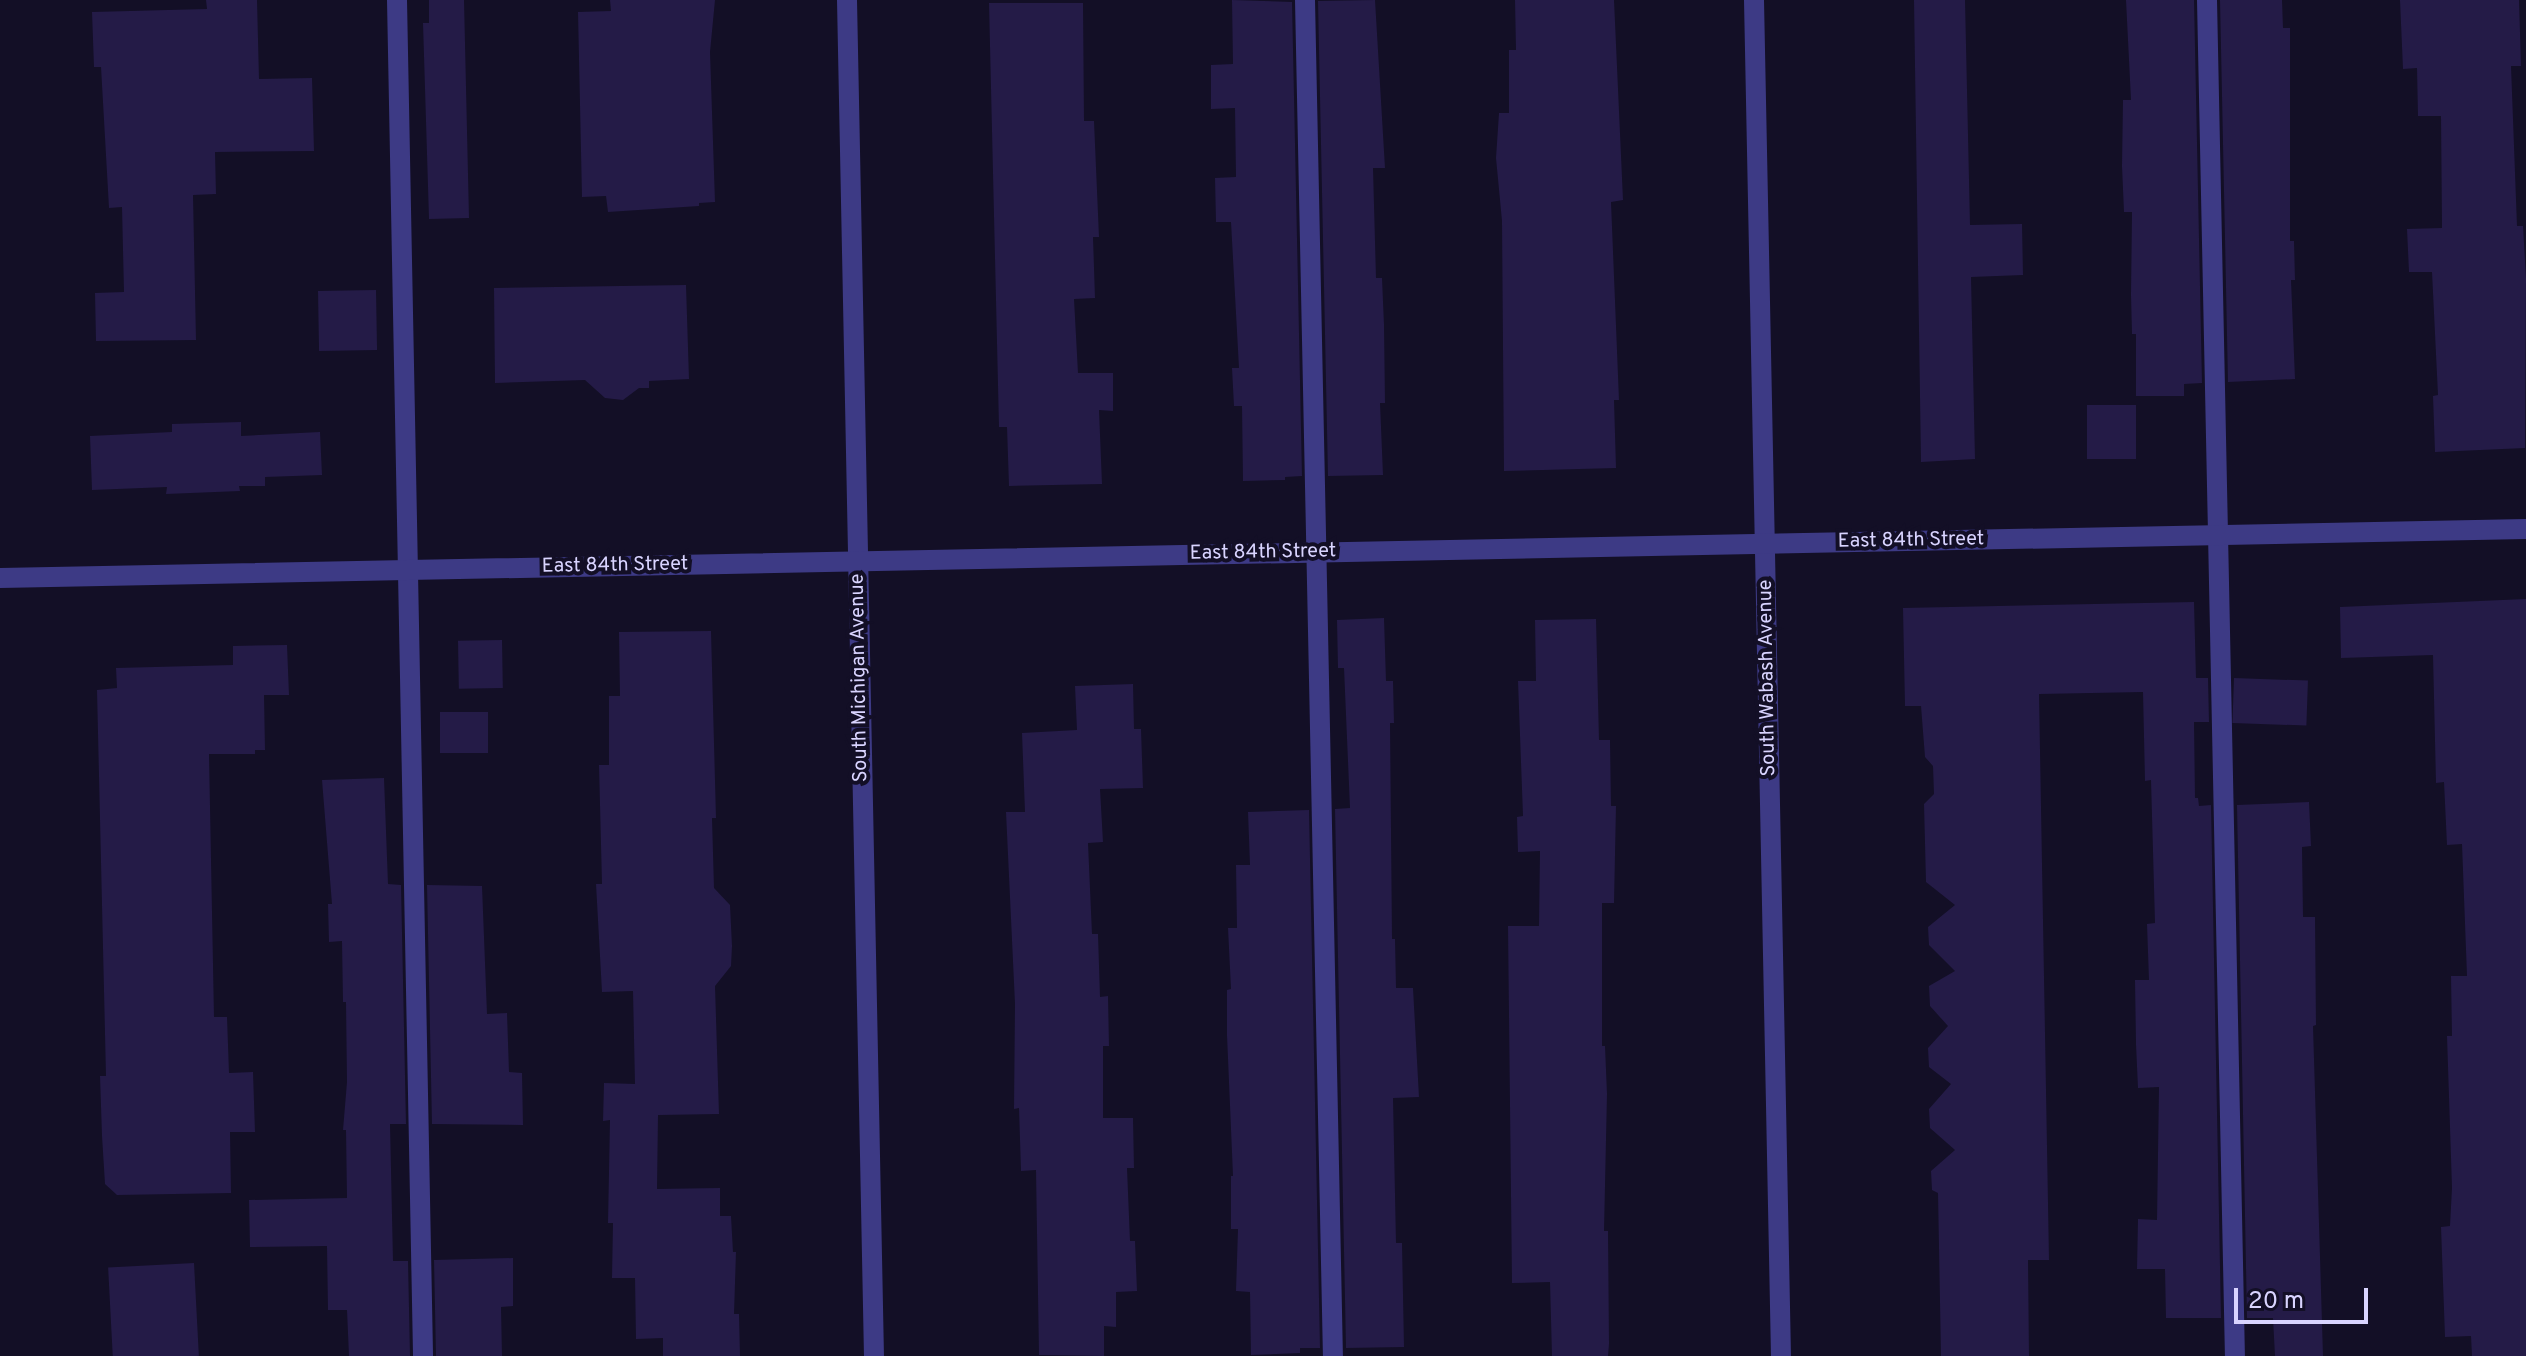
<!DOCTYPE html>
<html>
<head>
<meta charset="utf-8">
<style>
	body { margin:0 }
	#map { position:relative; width:2526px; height:1356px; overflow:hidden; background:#130f26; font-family:Overpass,sans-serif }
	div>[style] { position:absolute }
	.building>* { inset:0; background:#241b47; transform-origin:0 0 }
	.service>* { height:20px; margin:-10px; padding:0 10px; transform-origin:10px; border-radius:10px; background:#3d3a85 }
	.minor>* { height:20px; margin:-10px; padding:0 10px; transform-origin:10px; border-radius:10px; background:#3d3a85 }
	span { translate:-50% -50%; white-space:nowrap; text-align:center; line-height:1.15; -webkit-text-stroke:8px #130f26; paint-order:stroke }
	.street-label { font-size:20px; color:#d9d4ff }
	.scale { position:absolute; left:2234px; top:1288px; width:134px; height:36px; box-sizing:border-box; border:4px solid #d9d4ff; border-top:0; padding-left:10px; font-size:24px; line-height:28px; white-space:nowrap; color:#d9d4ff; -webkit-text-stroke:6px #130f26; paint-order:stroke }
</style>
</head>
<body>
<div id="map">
	<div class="building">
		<i style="clip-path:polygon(206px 0,257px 0,259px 79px,312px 78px,314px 151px,215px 152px,216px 194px,193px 195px,196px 340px,96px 341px,95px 293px,124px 292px,122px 207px,109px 208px,101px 67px,94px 67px,92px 12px,207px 9px)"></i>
		<i style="clip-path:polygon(429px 0,464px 0,469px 218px,429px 219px,423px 23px,429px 23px)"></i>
		<i style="clip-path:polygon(610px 0,715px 0,710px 52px,715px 202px,699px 203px,699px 206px,608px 212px,606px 196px,582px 197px,578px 12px,611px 11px)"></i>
		<i style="clip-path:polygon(1232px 0,1292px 2px,1302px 476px,1285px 477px,1285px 480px,1243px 481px,1242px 406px,1234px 406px,1232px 368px,1239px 368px,1231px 222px,1216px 222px,1215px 178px,1236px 177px,1235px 108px,1211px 109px,1211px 65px,1233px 64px)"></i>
		<i style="clip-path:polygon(1375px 0,1385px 168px,1373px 168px,1376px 278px,1382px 278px,1384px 325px,1385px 403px,1380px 403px,1383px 475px,1328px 476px,1318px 1px)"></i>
		<i style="clip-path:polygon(1515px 0,1614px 0,1623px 200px,1611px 202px,1619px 400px,1614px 400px,1616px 468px,1504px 471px,1502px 221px,1496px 158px,1499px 113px,1509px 113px,1509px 50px,1516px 50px)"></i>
		<i style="clip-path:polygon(1914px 0,1965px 0,1970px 225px,2022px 224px,2023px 275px,1971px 277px,1975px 459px,1921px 462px)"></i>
		<i style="clip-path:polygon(2126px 0,2194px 0,2202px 383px,2184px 384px,2184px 396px,2136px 396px,2136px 334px,2132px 334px,2131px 295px,2132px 212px,2124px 212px,2122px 166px,2123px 100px,2131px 100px)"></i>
		<i style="clip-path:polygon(2220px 0,2282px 0,2283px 28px,2290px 28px,2290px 241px,2294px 241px,2295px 280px,2291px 280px,2295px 379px,2228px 382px)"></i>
		<i style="clip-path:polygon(2400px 0,2519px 0,2521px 66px,2511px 66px,2517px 226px,2523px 226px,2526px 278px,2525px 448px,2435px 452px,2433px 396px,2438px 395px,2432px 272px,2409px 272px,2407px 229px,2442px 228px,2441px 116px,2418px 116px,2417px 68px,2403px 69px)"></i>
		<i style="clip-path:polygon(989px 3px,1083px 3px,1084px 121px,1094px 121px,1099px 237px,1093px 237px,1095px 298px,1074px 299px,1078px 373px,1113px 373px,1113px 411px,1099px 410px,1102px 484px,1009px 486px,1007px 427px,999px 427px)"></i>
		<i style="clip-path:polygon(686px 285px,689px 379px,649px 381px,649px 388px,639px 388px,623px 400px,605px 398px,585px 380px,495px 383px,494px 288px)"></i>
		<i style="left:376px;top:290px;width:60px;height:58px;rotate:89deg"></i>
		<i style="left:2087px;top:405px;width:49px;height:54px"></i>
		<i style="clip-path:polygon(241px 422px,241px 436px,320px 432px,322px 475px,265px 477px,265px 486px,239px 486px,240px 491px,166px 494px,167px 487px,92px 490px,90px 436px,172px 432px,172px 424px)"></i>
		<i style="clip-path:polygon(2526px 599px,2526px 1356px,2472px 1356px,2471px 1336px,2445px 1337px,2441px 1227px,2450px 1226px,2452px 1188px,2447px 1036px,2452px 1036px,2451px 976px,2467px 976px,2462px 844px,2447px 845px,2444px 782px,2436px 783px,2433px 655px,2341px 658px,2340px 607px)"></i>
		<i style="clip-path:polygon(2194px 602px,2196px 678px,2208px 678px,2209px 722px,2194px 722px,2195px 798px,2198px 798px,2199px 806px,2211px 805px,2221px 1318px,2166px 1318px,2165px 1269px,2137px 1269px,2138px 1219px,2157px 1220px,2159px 1087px,2138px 1088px,2136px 1044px,2135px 980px,2149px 980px,2147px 924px,2155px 923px,2151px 780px,2145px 781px,2143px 692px,2039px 694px,2049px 1260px,2028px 1260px,2029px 1356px,1941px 1356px,1938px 1193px,1932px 1190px,1931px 1171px,1955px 1150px,1930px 1128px,1929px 1109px,1951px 1084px,1929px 1067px,1928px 1048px,1948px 1026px,1930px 1006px,1929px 986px,1955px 971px,1929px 945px,1928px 927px,1955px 905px,1926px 882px,1924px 804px,1934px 794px,1933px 766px,1925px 757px,1921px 706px,1905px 706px,1903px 608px)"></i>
		<i style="clip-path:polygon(1384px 618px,1386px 681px,1393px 681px,1394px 723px,1390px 723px,1392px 939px,1395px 939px,1396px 988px,1413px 988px,1419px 1097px,1393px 1098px,1396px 1243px,1402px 1243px,1404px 1347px,1346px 1348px,1335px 809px,1350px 808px,1344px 668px,1338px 668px,1337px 620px)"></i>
		<i style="clip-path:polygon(1596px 619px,1599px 740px,1610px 740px,1611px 806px,1616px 806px,1614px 903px,1602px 903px,1602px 1046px,1605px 1046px,1607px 1094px,1604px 1231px,1608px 1231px,1609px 1344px,1608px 1356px,1552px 1356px,1550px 1282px,1512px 1283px,1508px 926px,1539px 926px,1540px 851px,1518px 852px,1517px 817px,1523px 816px,1518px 681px,1536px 681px,1535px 620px)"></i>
		<i style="clip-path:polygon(711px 631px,716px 818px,712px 818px,714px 888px,730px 905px,732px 946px,731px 966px,715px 986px,719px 1114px,658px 1115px,657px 1189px,720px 1188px,720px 1216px,731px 1216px,733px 1252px,736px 1252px,734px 1314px,739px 1314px,740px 1356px,663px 1356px,663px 1338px,636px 1339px,635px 1278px,612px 1278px,613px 1223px,608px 1223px,610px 1120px,603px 1121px,604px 1083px,635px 1084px,633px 991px,602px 992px,596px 884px,602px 884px,599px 765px,609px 765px,609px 696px,620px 696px,619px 632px)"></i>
		<i style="left:502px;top:640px;width:48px;height:44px;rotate:89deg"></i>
		<i style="clip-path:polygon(287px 645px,289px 695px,264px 695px,265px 750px,255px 750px,255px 754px,209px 754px,214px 1017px,227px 1017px,229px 1073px,253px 1072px,255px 1132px,230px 1132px,231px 1193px,117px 1195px,105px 1184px,102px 1136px,100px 1076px,106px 1076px,97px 690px,117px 688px,116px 668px,233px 665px,233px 646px)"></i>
		<i style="left:2234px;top:678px;width:74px;height:45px;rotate:2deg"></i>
		<i style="clip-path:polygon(1133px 684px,1134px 729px,1141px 729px,1143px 788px,1100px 789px,1103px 842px,1088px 843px,1092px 934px,1098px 934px,1100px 997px,1108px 996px,1109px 1046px,1103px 1046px,1103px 1118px,1133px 1118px,1134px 1168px,1127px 1168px,1130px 1241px,1135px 1241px,1137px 1291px,1116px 1292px,1116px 1327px,1104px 1326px,1104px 1356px,1039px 1355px,1036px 1170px,1021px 1171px,1019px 1108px,1014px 1109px,1015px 1004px,1006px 812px,1025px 812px,1022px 733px,1077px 730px,1075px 686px)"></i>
		<i style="left:440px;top:712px;width:48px;height:41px"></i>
		<i style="clip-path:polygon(384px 778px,388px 884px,401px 885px,406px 1124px,390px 1124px,393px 1261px,408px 1261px,410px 1356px,349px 1356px,347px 1310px,328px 1310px,327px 1246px,250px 1247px,249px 1200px,347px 1198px,346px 1130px,343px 1130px,347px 1082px,346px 1002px,343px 1002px,342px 941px,329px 942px,328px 904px,332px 904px,322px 780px)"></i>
		<i style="clip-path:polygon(2309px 802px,2311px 846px,2302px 847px,2303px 917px,2315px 917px,2316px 1025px,2313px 1026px,2323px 1356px,2275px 1356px,2273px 1318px,2247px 1318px,2237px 805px)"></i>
		<i style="clip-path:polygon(1309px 810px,1320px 1348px,1300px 1348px,1300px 1353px,1251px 1355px,1250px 1292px,1236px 1291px,1238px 1229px,1231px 1229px,1231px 1176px,1233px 1176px,1227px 1035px,1227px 990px,1231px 989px,1228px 928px,1237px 928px,1236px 865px,1250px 865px,1248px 812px)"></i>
		<i style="clip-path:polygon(427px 885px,482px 886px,487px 1014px,507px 1013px,509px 1072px,522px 1073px,523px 1125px,432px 1124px)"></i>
		<i style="clip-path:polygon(513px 1258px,513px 1306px,501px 1307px,502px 1356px,436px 1356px,434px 1260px)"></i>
		<i style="left:194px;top:1263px;width:93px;height:86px;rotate:87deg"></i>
	</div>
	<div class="service">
		<i style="left:397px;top:0;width:1356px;rotate:88.9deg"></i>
		<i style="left:1305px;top:0;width:1356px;rotate:88.82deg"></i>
		<i style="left:2207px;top:0;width:1356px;rotate:88.82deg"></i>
	</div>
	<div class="minor">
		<i style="left:847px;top:0;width:1356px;rotate:88.86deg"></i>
		<i style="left:1754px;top:0;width:1356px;rotate:88.86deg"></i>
		<i style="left:0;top:578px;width:2526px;rotate:-1.11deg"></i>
	</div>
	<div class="street-label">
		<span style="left:1911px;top:541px;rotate:-1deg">East 84th Street</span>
		<span style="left:1263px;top:553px;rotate:-1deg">East 84th Street</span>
		<span style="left:615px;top:566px;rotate:-1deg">East 84th Street</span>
		<span style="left:860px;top:678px;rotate:-91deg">South Michigan Avenue</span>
		<span style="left:1768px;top:678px;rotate:-91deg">South Wabash Avenue</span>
	</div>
	<div class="scale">20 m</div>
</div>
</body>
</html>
